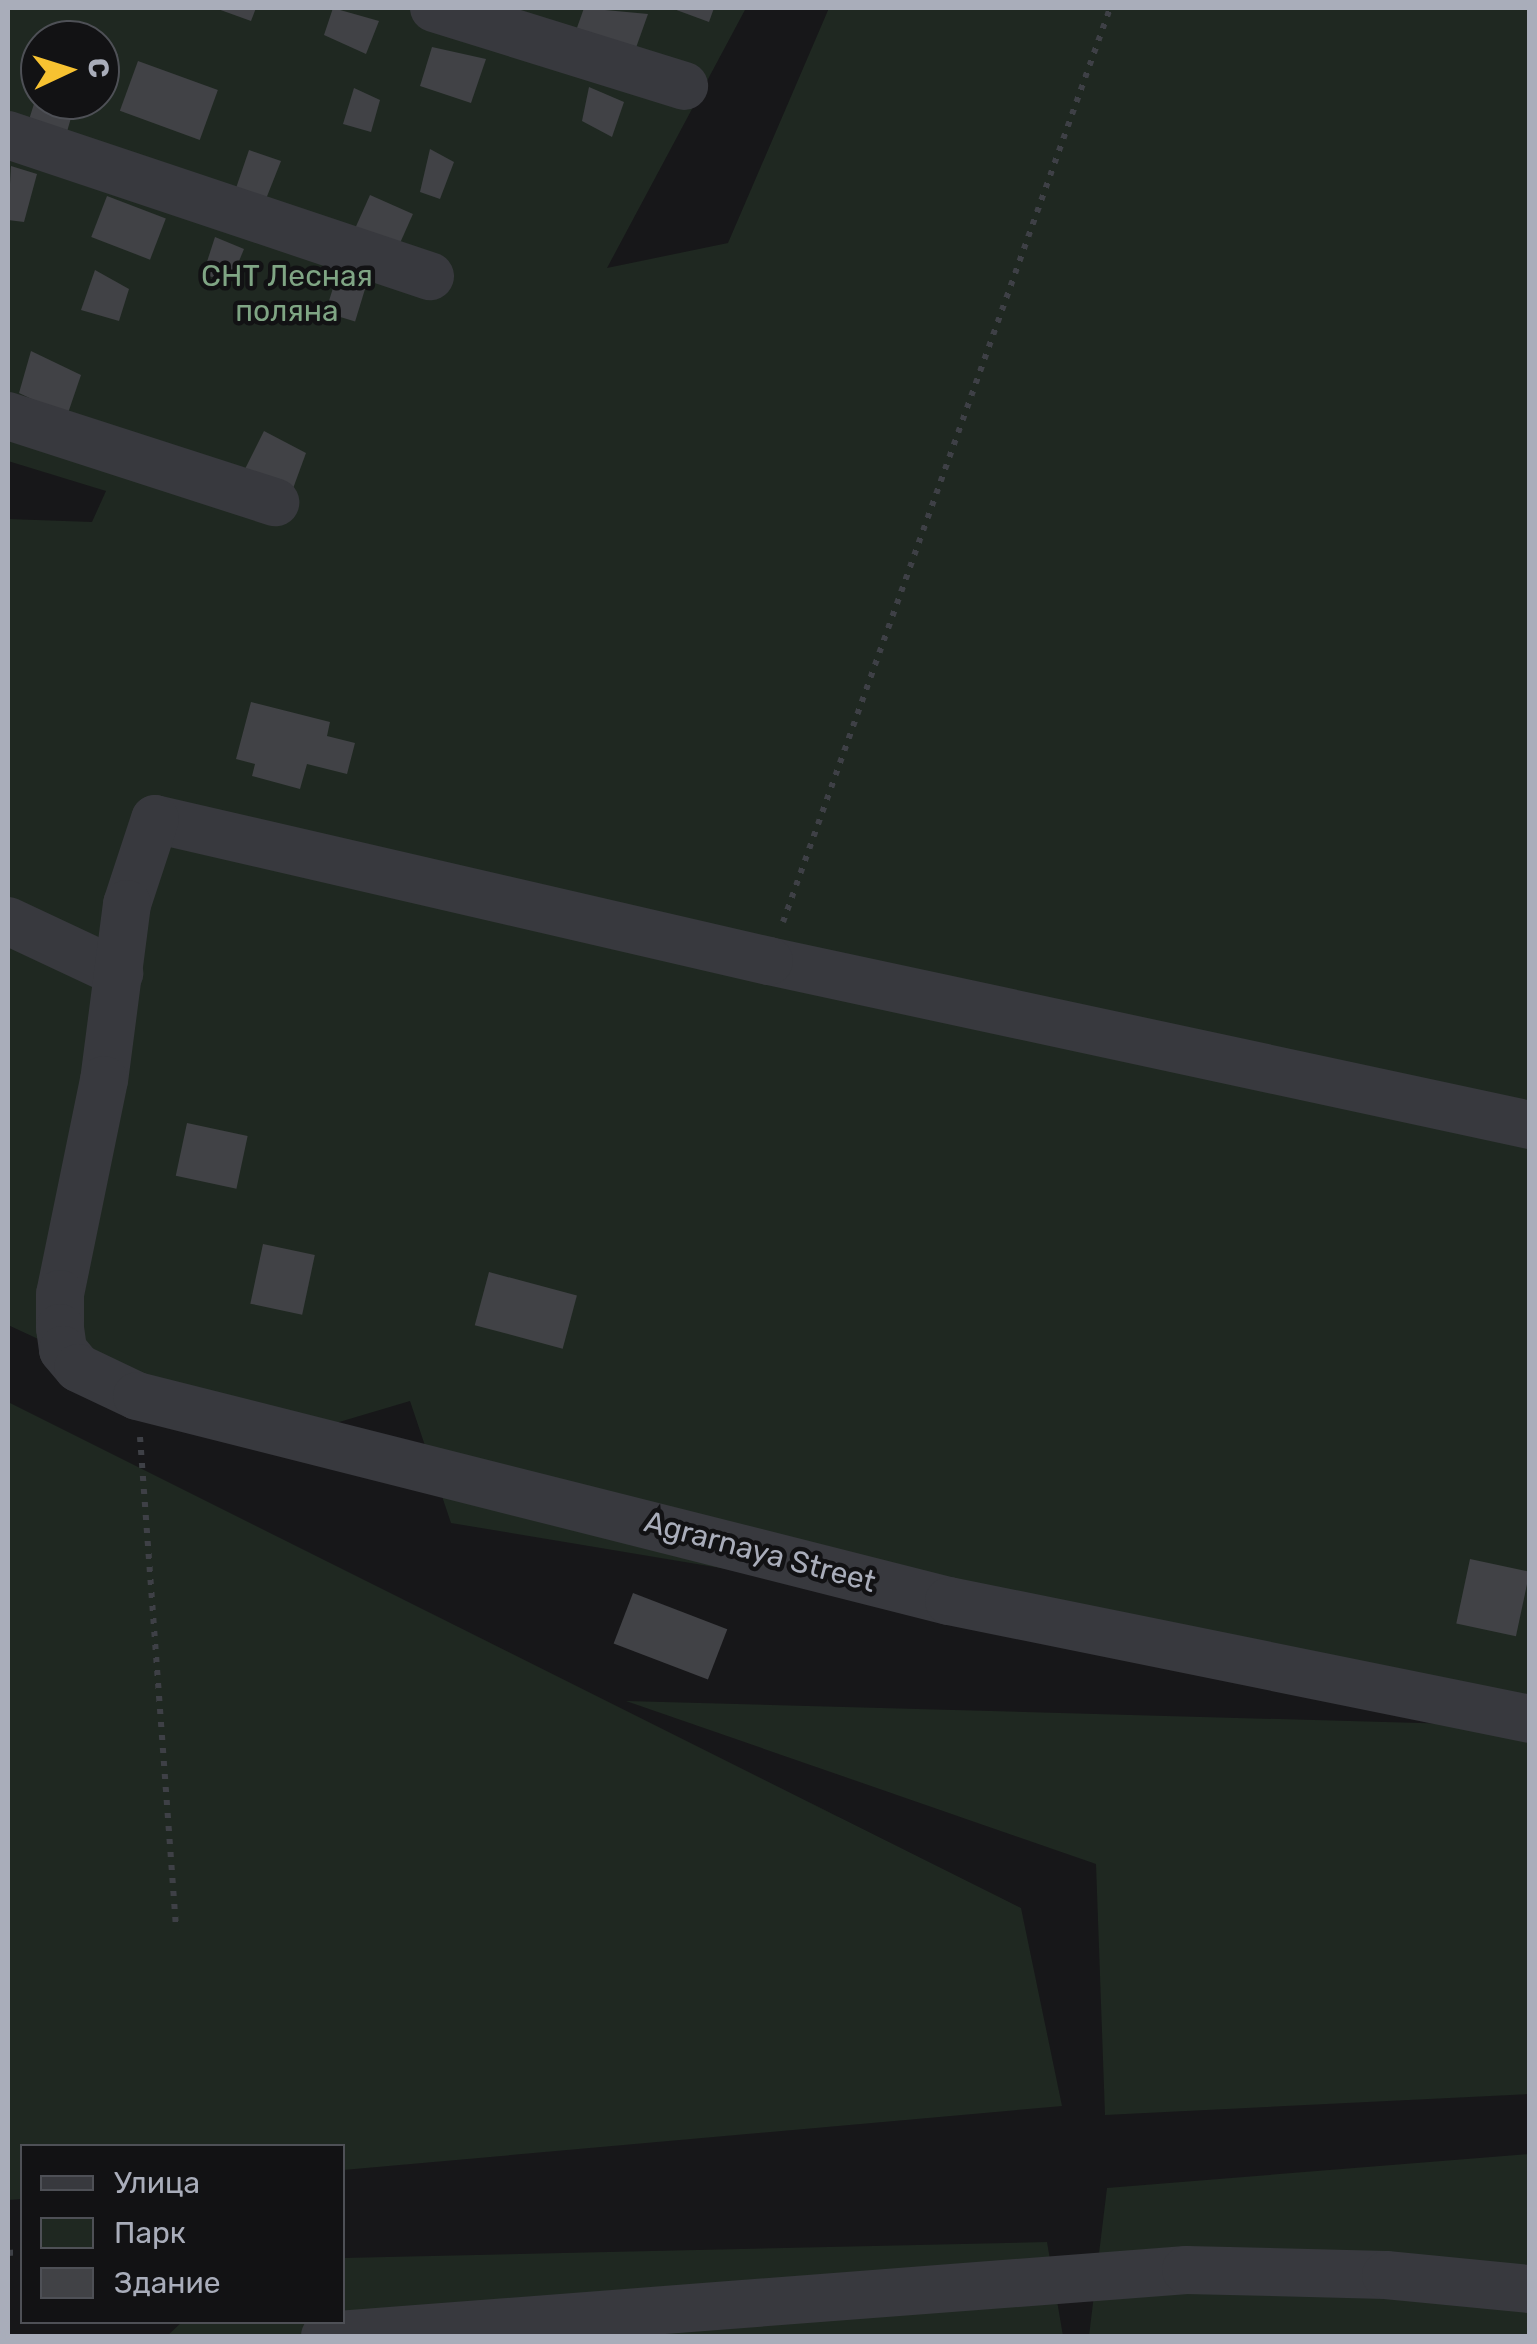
<!DOCTYPE html>
<html>
<head>
<meta charset="utf-8">
<style>
	body { margin:0 }
	#map { position:relative; width:1537px; height:2344px; overflow:hidden; background:#171719; font-family:Rubik,sans-serif }
	div>[style] { position:absolute }
	.green>* { inset:0; background:#1f2821 }
	.building>* { inset:0; background:#414246; transform-origin:0 0 }
	.path>* { height:6px; margin-top:-3px; transform-origin:0; background:repeating-linear-gradient(90deg,#3e4046 0 5px,transparent 0 13px) }
	.minor>* { height:48px; margin:-24px; padding:0 24px; transform-origin:24px; border-radius:24px; background:#38393e }
	span { translate:-50% -50%; white-space:nowrap; text-align:center; line-height:1.15; -webkit-text-stroke:9px #121214; paint-order:stroke }
	.park-label { font-size:30px; color:#7fa584 }
	.street-label { font-size:30px; color:#a9adba }
	.frame { position:absolute; inset:0; border:10px solid #a9adba; pointer-events:none }
	.legend { position:absolute; left:20px; top:2144px; width:325px; height:180px; box-sizing:border-box; background:#121214; border:2px solid #4e5056; margin:0; padding:12px 18px; list-style:none; font-size:30px; color:#a9adba }
	.legend li { display:flex; align-items:center; gap:20px; height:50px }
	.legend b { width:50px; border:2px solid #4e5056 }
	.north { position:absolute; left:20px; top:20px; width:100px; height:100px; box-sizing:border-box; background:#121214; border:2px solid #4e5056; border-radius:50%; rotate:86deg; font-size:28px; font-weight:700; line-height:40px; text-align:center; color:#a9adba }
	.north::after { content:''; display:block; margin:auto; width:35px; height:45px; background:#f7c231; clip-path:polygon(50% 0,100% 100%,50% 72%,0 100%) }
</style>
</head>
<body>
<div id="map">
	<div class="green">
		<i style="clip-path:polygon(evenodd,8px 8px,746px 8px,607px 268px,728px 243px,829px 8px,1529px 8px,1529px 1703px,451px 1523px,410px 1401px,265px 1444px,8px 1325px,8px 519px,92px 522px,106px 491px,8px 461px,8px 8px,40px 40px,100px 40px,100px 100px,40px 100px,40px 40px)"></i>
		<i style="clip-path:polygon(8px 1402px,1021px 1908px,1062px 2106px,343px 2170px,342px 2146px,22px 2146px,22px 2199px,8px 2200px)"></i>
		<i style="clip-path:polygon(626px 1701px,1529px 1726px,1529px 2094px,1105px 2115px,1096px 1864px)"></i>
		<i style="clip-path:polygon(1529px 2154px,1529px 2336px,1089px 2336px,1107px 2188px)"></i>
		<i style="clip-path:polygon(1047px 2242px,1063px 2336px,167px 2336px,182px 2322px,342px 2322px,343px 2258px)"></i>
	</div>
	<div class="building">
		<i style="clip-path:polygon(215px 8px,256px 8px,251px 21px)"></i>
		<i style="clip-path:polygon(333px 8px,379px 21px,366px 54px,324px 35px)"></i>
		<i style="clip-path:polygon(584px 8px,648px 14px,632px 59px,573px 39px)"></i>
		<i style="clip-path:polygon(671px 8px,714px 8px,709px 22px)"></i>
		<i style="clip-path:polygon(100px 47px,118px 54px,110px 77px,100px 74px)"></i>
		<i style="clip-path:polygon(432px 47px,486px 59px,471px 103px,420px 86px)"></i>
		<i style="left:138px;top:61px;width:85px;height:53px;rotate:20deg"></i>
		<i style="clip-path:polygon(589px 87px,624px 102px,612px 137px,582px 121px)"></i>
		<i style="clip-path:polygon(39px 88px,40px 100px,75px 104px,64px 142px,27px 126px)"></i>
		<i style="clip-path:polygon(354px 88px,380px 100px,371px 132px,343px 124px)"></i>
		<i style="clip-path:polygon(430px 149px,454px 162px,440px 199px,420px 192px)"></i>
		<i style="clip-path:polygon(249px 150px,281px 161px,262px 209px,234px 194px)"></i>
		<i style="clip-path:polygon(11px 166px,37px 174px,24px 222px,8px 220px)"></i>
		<i style="left:370px;top:195px;width:47px;height:46px;rotate:24deg"></i>
		<i style="left:107px;top:196px;width:63px;height:44px;rotate:21deg"></i>
		<i style="clip-path:polygon(215px 237px,244px 249px,230px 283px,203px 274px)"></i>
		<i style="clip-path:polygon(95px 270px,129px 289px,119px 321px,81px 310px)"></i>
		<i style="left:336px;top:278px;width:31px;height:36px;rotate:17deg"></i>
		<i style="clip-path:polygon(31px 351px,81px 375px,67px 416px,19px 393px)"></i>
		<i style="clip-path:polygon(264px 431px,306px 453px,291px 494px,242px 475px)"></i>
		<i style="clip-path:polygon(251px 702px,330px 722px,327px 736px,355px 743px,347px 774px,307px 764px,300px 789px,252px 776px,255px 764px,236px 759px)"></i>
		<i style="left:187px;top:1123px;width:62px;height:54px;rotate:12deg"></i>
		<i style="left:263px;top:1244px;width:53px;height:61px;rotate:12deg"></i>
		<i style="left:489px;top:1272px;width:91px;height:55px;rotate:15deg"></i>
		<i style="left:1470px;top:1559px;width:61px;height:66px;rotate:12deg"></i>
		<i style="left:633px;top:1593px;width:101px;height:54px;rotate:21deg"></i>
	</div>
	<div class="path">
		<i style="left:783px;top:922px;width:971px;rotate:-70.31deg"></i>
		<i style="left:140px;top:1437px;width:494px;rotate:85.8deg"></i>
		<i style="left:8px;top:2253px;width:14px;rotate:-4deg"></i>
	</div>
	<div class="minor">
		<i style="left:434px;top:8px;width:262px;rotate:17.3deg"></i>
		<i style="left:8px;top:135px;width:445px;rotate:18.5deg"></i>
		<i style="left:8px;top:416px;width:281px;rotate:17.9deg"></i>
		<i style="left:8px;top:921px;width:123px;rotate:25.1deg"></i>
		<i style="left:1530px;top:1125px;width:778px;rotate:-167.84deg"></i>
		<i style="left:769px;top:961px;width:630px;rotate:-166.98deg"></i>
		<i style="left:155px;top:819px;width:89px;rotate:108.2deg"></i>
		<i style="left:127px;top:904px;width:177px;rotate:97.4deg"></i>
		<i style="left:104px;top:1080px;width:218px;rotate:101.6deg"></i>
		<i style="left:60px;top:1294px;width:34px;rotate:90deg"></i>
		<i style="left:60px;top:1328px;width:22px;rotate:82deg"></i>
		<i style="left:63px;top:1350px;width:23px;rotate:50deg"></i>
		<i style="left:78px;top:1368px;width:65px;rotate:25.4deg"></i>
		<i style="left:137px;top:1396px;width:837px;rotate:14.17deg"></i>
		<i style="left:949px;top:1601px;width:593px;rotate:11.48deg"></i>
		<i style="left:325px;top:2336px;width:864px;rotate:-4.38deg"></i>
		<i style="left:1186px;top:2270px;width:200px;rotate:1.4deg"></i>
		<i style="left:1386px;top:2275px;width:145px;rotate:5.6deg"></i>
	</div>
	<div class="park-label">
		<span style="left:287px;top:293px">СНТ Лесная<br>поляна</span>
	</div>
	<div class="street-label">
		<span style="left:760px;top:1552px;rotate:15deg">Agrarnaya Street</span>
	</div>
	<div class="frame"></div>
	<ul class="legend">
	<li><b style="height:12px;background:#38393e"></b>Улица</li>
	<li><b style="height:28px;background:#1f2821"></b>Парк</li>
	<li><b style="height:28px;background:#414246"></b>Здание</li>
	</ul>
	<div class="north">С</div>
</div>
</body>
</html>
